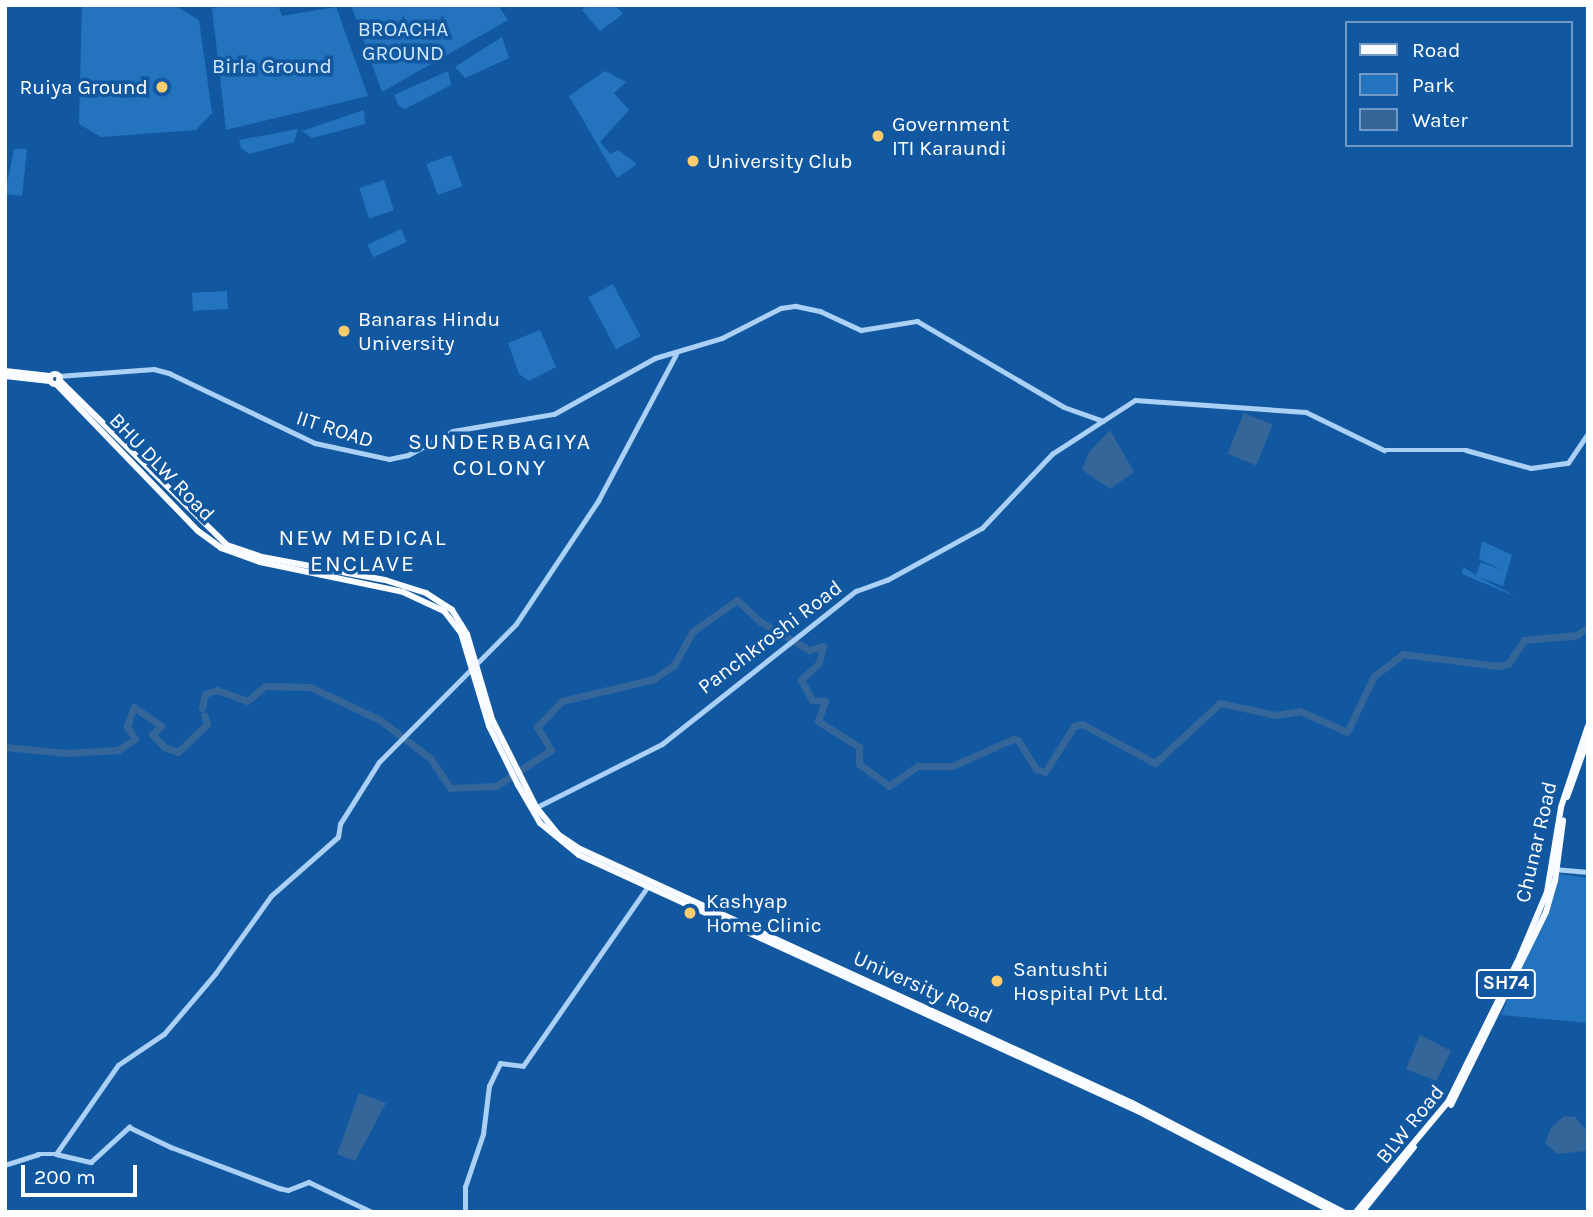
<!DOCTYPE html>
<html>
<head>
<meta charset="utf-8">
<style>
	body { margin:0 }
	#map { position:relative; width:1593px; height:1217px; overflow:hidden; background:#1258a0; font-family:Karla,sans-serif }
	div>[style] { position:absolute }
	.green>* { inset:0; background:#2473bf; transform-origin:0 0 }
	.water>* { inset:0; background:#34669a; transform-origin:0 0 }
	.stream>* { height:2px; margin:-1px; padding:0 1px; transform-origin:1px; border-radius:1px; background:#34669a }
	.river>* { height:7px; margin:-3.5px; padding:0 3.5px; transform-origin:3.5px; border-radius:3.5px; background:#34669a }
	.minor>* { height:4.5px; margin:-2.25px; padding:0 2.25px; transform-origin:2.25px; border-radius:2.25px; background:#aad0f5 }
	.major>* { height:6px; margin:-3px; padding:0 3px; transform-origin:3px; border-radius:3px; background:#f8fbff }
	.major>.ring { margin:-3px; padding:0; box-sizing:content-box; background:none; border:6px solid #f8fbff; border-radius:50% }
	.dots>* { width:19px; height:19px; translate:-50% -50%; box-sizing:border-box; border:4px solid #1258a0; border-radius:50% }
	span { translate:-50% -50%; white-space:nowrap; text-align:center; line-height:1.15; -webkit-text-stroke:7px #1258a0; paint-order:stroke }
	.shield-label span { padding:2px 5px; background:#1258a0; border:2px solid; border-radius:5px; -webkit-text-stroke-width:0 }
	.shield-label { font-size:19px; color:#fff; font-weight:700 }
	.park-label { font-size:21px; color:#d3e9fe }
	.poi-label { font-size:21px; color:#fff }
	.right { translate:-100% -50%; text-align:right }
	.left { translate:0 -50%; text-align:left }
	.street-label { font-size:21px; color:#fff }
	.neighbourhood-label { font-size:23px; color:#fff; letter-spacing:2px }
	.frame { position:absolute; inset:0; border:7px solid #fff; pointer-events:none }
	.legend { position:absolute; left:1345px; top:21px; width:228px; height:126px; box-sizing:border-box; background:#1258a0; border:2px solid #719bc6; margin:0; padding:9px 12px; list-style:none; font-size:21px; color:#fff }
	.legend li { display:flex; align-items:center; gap:14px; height:35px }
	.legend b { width:35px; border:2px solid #719bc6 }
	.scale { position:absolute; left:21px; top:1165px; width:116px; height:32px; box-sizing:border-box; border:4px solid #fff; border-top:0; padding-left:9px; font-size:21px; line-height:24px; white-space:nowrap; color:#fff; -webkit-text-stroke:5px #1258a0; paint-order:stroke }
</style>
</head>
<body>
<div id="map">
	<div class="green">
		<i style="clip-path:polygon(82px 5px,174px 5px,199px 20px,212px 113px,196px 130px,101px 137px,79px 124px)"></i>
		<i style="clip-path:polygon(232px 5px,278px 5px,282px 16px,336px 7px,368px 96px,226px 130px,212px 8px)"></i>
		<i style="clip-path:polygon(351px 5px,498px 5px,508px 20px,382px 92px)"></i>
		<i style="clip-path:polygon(588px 5px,615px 5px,623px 14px,600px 31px,582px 10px)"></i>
		<i style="clip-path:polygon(502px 37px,509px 58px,465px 78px,455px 67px)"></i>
		<i style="clip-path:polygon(448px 71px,451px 85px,405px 109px,399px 106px,394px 95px)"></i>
		<i style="clip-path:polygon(605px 71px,626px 82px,614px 93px,629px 110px,600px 142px,610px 154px,618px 150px,637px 164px,617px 178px,569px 96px)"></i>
		<i style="clip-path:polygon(364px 110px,365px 124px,312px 138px,302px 131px)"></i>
		<i style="clip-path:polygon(298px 129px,294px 142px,249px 154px,241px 148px,239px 140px)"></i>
		<i style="clip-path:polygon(14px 149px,27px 149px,22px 196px,5px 194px)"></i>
		<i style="left:451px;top:155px;width:33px;height:26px;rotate:70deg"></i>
		<i style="left:384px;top:180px;width:32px;height:26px;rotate:72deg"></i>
		<i style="left:401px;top:229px;width:14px;height:37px;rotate:65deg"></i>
		<i style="left:613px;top:284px;width:59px;height:28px;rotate:62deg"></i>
		<i style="left:227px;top:291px;width:18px;height:35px;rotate:87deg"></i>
		<i style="clip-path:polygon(540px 330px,556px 367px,529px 381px,519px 374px,508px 343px)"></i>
		<i style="clip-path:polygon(1482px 541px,1512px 555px,1503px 586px,1478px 577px,1519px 598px,1462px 574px,1463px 567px,1476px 575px,1481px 562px,1504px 571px,1479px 559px)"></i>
		<i style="clip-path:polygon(1559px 874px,1588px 878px,1588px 1023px,1501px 1015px)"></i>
	</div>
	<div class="water">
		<i style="left:1244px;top:413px;width:31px;height:44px;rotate:22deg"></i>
		<i style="clip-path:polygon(1110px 430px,1134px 472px,1110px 489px,1082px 470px,1089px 452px)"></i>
		<i style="clip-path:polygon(1420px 1035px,1451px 1051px,1436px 1081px,1406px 1069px)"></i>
		<i style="clip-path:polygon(359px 1093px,386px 1103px,355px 1161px,337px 1154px)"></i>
		<i style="clip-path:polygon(1564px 1116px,1575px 1117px,1588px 1132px,1586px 1151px,1557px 1154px,1545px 1143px,1551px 1128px)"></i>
	</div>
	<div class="stream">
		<i style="left:1528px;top:642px;width:47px;rotate:-3.7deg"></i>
		<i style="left:1506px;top:666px;width:26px;rotate:-53deg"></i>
	</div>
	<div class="river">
		<i style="left:251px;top:698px;width:18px;rotate:-41deg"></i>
		<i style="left:265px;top:686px;width:45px;rotate:1.3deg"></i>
		<i style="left:310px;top:687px;width:77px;rotate:25.2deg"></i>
		<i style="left:380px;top:720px;width:63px;rotate:37.2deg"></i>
		<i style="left:430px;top:758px;width:36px;rotate:56deg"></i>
		<i style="left:450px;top:788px;width:46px;rotate:-2.5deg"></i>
		<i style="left:496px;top:786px;width:66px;rotate:-33.2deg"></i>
		<i style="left:551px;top:750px;width:27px;rotate:-121deg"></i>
		<i style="left:537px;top:727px;width:36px;rotate:-46deg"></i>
		<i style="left:562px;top:701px;width:95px;rotate:-13.4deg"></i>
		<i style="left:654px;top:679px;width:24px;rotate:-35deg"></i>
		<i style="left:674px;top:665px;width:38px;rotate:-61deg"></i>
		<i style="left:692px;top:632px;width:55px;rotate:-35.4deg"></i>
		<i style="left:737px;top:600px;width:33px;rotate:43deg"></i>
		<i style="left:761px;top:622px;width:56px;rotate:30.3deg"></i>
		<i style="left:809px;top:650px;width:15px;rotate:-16deg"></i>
		<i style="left:823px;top:646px;width:17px;rotate:103deg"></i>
		<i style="left:819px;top:663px;width:25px;rotate:137deg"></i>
		<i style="left:801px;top:680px;width:23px;rotate:61deg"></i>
		<i style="left:812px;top:700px;width:13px;rotate:4deg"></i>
		<i style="left:825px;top:701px;width:21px;rotate:109deg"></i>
		<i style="left:818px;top:721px;width:49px;rotate:32.4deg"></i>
		<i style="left:859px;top:747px;width:17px;rotate:90deg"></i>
		<i style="left:859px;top:764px;width:37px;rotate:36deg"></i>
		<i style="left:889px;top:786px;width:35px;rotate:-35deg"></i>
		<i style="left:918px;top:766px;width:34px"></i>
		<i style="left:952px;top:766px;width:67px;rotate:-23.9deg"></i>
		<i style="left:1013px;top:739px;width:5px;rotate:11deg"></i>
		<i style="left:1018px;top:740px;width:34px;rotate:58deg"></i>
		<i style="left:1036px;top:769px;width:9px;rotate:18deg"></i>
		<i style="left:1045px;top:772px;width:54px;rotate:-57.8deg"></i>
		<i style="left:1074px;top:726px;width:8px;rotate:-14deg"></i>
		<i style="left:1082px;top:724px;width:83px;rotate:28.1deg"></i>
		<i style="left:1155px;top:763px;width:88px;rotate:-42.7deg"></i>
		<i style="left:1220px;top:703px;width:57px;rotate:12.1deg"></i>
		<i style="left:1276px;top:715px;width:24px;rotate:-9deg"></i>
		<i style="left:1300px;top:711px;width:51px;rotate:24.1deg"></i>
		<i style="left:1347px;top:732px;width:62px;rotate:-64.3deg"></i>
		<i style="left:1374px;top:676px;width:36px;rotate:-37deg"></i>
		<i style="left:1403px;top:654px;width:96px;rotate:7.2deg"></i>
		<i style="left:1498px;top:666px;width:10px;rotate:-11deg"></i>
		<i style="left:1508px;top:664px;width:29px;rotate:-56deg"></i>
		<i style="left:1524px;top:640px;width:53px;rotate:-5.4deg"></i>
		<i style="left:1577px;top:635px;width:14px;rotate:-36deg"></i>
		<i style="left:202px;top:708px;width:14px;rotate:-78deg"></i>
		<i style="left:205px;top:694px;width:13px;rotate:-18deg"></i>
		<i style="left:217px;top:690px;width:32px;rotate:20deg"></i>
		<i style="left:5px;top:747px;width:61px;rotate:5.6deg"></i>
		<i style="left:66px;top:753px;width:52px;rotate:-3.3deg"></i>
		<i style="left:118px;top:750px;width:20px;rotate:-33deg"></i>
		<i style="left:135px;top:739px;width:15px;rotate:-122deg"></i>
		<i style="left:127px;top:726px;width:20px;rotate:-70deg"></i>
		<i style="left:134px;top:707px;width:33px;rotate:35deg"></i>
		<i style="left:161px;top:726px;width:12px;rotate:138deg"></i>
		<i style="left:152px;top:734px;width:18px;rotate:47deg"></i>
		<i style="left:164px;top:747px;width:15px;rotate:20deg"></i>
		<i style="left:178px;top:752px;width:40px;rotate:-44deg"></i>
		<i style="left:207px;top:724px;width:9px;rotate:-108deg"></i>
	</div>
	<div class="minor">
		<i style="left:58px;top:376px;width:96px;rotate:-4.2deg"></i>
		<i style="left:154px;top:369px;width:16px;rotate:15deg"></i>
		<i style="left:169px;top:373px;width:162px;rotate:25.6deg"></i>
		<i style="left:315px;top:443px;width:76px;rotate:12.2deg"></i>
		<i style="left:389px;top:459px;width:19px;rotate:-12deg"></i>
		<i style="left:408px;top:455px;width:51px;rotate:-28.1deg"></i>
		<i style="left:453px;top:431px;width:102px;rotate:-9.6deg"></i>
		<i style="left:554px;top:414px;width:115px;rotate:-29deg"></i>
		<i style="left:655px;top:358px;width:70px;rotate:-16.6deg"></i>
		<i style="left:722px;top:338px;width:66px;rotate:-27deg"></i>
		<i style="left:781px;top:308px;width:15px;rotate:-8deg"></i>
		<i style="left:796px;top:306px;width:25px;rotate:12deg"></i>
		<i style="left:820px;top:311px;width:45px;rotate:24.9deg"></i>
		<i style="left:861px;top:330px;width:57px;rotate:-9.1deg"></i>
		<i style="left:917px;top:321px;width:170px;rotate:30.3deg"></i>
		<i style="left:1064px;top:407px;width:41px;rotate:19.7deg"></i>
		<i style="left:537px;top:807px;width:140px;rotate:-26.7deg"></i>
		<i style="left:662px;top:744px;width:247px;rotate:-38.3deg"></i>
		<i style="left:856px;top:591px;width:33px;rotate:-20deg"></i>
		<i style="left:887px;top:580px;width:108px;rotate:-28.7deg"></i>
		<i style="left:982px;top:528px;width:102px;rotate:-46.6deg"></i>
		<i style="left:1052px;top:454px;width:99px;rotate:-33deg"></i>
		<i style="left:1135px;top:400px;width:171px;rotate:4deg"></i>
		<i style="left:1306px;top:412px;width:87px;rotate:26deg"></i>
		<i style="left:1384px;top:450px;width:82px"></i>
		<i style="left:1466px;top:450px;width:67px;rotate:15.5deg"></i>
		<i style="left:1531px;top:468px;width:37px;rotate:-8deg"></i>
		<i style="left:1568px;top:463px;width:36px;rotate:-56deg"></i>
		<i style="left:1554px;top:869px;width:34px;rotate:5deg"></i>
		<i style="left:56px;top:1154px;width:36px;rotate:13deg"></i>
		<i style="left:91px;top:1162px;width:52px;rotate:-42.6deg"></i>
		<i style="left:129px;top:1127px;width:47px;rotate:25.5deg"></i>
		<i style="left:171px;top:1147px;width:116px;rotate:20.8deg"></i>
		<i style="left:279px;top:1188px;width:9px;rotate:13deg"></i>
		<i style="left:288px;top:1190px;width:22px;rotate:-21deg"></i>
		<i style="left:309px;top:1182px;width:70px;rotate:25.5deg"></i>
		<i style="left:5px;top:1165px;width:35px;rotate:-18deg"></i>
		<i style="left:38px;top:1154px;width:18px"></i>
		<i style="left:56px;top:1154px;width:108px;rotate:-55.1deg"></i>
		<i style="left:118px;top:1065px;width:55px;rotate:-34deg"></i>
		<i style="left:164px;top:1034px;width:79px;rotate:-49.6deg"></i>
		<i style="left:215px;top:974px;width:96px;rotate:-54.3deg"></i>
		<i style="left:271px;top:896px;width:89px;rotate:-41.4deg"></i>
		<i style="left:338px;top:837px;width:13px;rotate:-81deg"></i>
		<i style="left:340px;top:824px;width:73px;rotate:-57.8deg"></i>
		<i style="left:379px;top:762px;width:194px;rotate:-45.2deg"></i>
		<i style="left:516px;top:624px;width:148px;rotate:-56.3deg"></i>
		<i style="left:598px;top:501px;width:166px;rotate:-62deg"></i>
		<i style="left:465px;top:1212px;width:25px;rotate:-90deg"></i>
		<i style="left:465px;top:1187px;width:56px;rotate:-71.2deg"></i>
		<i style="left:483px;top:1134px;width:48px;rotate:-82.9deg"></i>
		<i style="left:489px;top:1086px;width:25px;rotate:-64deg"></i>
		<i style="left:500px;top:1063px;width:23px;rotate:7deg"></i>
		<i style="left:523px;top:1066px;width:219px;rotate:-55.2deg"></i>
	</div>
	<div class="major">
		<i style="left:5px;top:371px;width:45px;rotate:6.3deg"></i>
		<i class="ring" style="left:50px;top:374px;width:4px;height:4px"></i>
		<i style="left:5px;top:376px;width:45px;rotate:6.3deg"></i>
		<i style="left:59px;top:380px;width:235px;rotate:44.5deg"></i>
		<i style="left:227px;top:545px;width:37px;rotate:19deg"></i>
		<i style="left:262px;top:557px;width:125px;rotate:10.6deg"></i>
		<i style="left:385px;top:580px;width:43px;rotate:17.6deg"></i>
		<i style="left:426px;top:593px;width:31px;rotate:33deg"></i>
		<i style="left:452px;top:610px;width:28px;rotate:58deg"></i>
		<i style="left:467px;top:634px;width:89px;rotate:73.6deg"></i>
		<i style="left:492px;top:719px;width:98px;rotate:63.4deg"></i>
		<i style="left:536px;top:807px;width:36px;rotate:51deg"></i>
		<i style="left:559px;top:835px;width:23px;rotate:34deg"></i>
		<i style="left:578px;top:848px;width:610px;rotate:24.72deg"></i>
		<i style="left:1132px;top:1103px;width:237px;rotate:27.3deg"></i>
		<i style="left:56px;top:384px;width:204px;rotate:46deg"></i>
		<i style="left:198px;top:531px;width:29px;rotate:36deg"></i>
		<i style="left:221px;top:548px;width:41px;rotate:19.7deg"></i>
		<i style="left:260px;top:562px;width:146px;rotate:11.8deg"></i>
		<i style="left:403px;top:592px;width:45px;rotate:24.9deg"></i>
		<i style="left:444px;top:611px;width:28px;rotate:52deg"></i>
		<i style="left:461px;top:633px;width:97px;rotate:73.2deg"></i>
		<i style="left:489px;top:726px;width:66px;rotate:63.8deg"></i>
		<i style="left:518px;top:785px;width:44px;rotate:59.9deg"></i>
		<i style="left:540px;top:823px;width:50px;rotate:39.4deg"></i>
		<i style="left:579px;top:855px;width:617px;rotate:24.61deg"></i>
		<i style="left:1140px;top:1112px;width:217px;rotate:27.4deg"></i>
		<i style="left:1567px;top:797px;width:62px;rotate:-70.1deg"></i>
		<i style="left:1451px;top:1105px;width:215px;rotate:-63.8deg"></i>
		<i style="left:1546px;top:912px;width:32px;rotate:-74deg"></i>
		<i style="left:1555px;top:881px;width:61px;rotate:-82.4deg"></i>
		<i style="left:1356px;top:1212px;width:143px;rotate:-50.1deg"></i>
		<i style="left:1448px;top:1102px;width:163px;rotate:-63.7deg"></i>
		<i style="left:1520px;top:956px;width:69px;rotate:-67.1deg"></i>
		<i style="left:1547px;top:892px;width:86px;rotate:-80.6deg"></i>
		<i style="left:1561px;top:807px;width:85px;rotate:-71.6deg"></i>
		<i style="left:1362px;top:1212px;width:83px;rotate:-51.3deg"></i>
	</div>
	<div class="dots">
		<i style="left:162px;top:87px;background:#ffcd6e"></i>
		<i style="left:878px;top:136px;background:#ffcd6e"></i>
		<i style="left:693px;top:161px;background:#ffcd6e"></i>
		<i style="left:344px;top:331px;background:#ffcd6e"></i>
		<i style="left:690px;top:913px;background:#ffcd6e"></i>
		<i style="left:997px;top:981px;background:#ffcd6e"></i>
	</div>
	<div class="shield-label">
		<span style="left:1506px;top:984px">SH74</span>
	</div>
	<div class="park-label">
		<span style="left:403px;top:41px">BROACHA<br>GROUND</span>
		<span style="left:272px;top:66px">Birla Ground</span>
	</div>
	<div class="poi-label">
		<span class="right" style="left:148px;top:87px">Ruiya Ground</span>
		<span class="left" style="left:892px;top:136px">Government<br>ITI Karaundi</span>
		<span class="left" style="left:707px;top:161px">University Club</span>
		<span class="left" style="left:358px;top:331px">Banaras Hindu<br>University</span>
		<span class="left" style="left:706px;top:913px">Kashyap<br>Home Clinic</span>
		<span class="left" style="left:1013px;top:981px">Santushti<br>Hospital Pvt Ltd.</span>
	</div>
	<div class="street-label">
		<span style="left:335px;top:429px;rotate:18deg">IIT ROAD</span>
		<span style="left:162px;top:467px;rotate:46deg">BHU DLW Road</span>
		<span style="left:770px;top:637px;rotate:-37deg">Panchkroshi Road</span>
		<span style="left:1536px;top:842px;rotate:-77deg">Chunar Road</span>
		<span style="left:923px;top:987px;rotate:24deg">University Road</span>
		<span style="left:1410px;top:1124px;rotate:-51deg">BLW Road</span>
	</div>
	<div class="neighbourhood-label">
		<span style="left:500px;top:455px">SUNDERBAGIYA<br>COLONY</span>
		<span style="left:363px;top:551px">NEW MEDICAL<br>ENCLAVE</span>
	</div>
	<div class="frame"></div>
	<ul class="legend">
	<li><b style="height:9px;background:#f8fbff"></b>Road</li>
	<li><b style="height:19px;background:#2473bf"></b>Park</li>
	<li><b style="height:19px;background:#34669a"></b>Water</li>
	</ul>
	<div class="scale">200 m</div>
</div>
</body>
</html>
